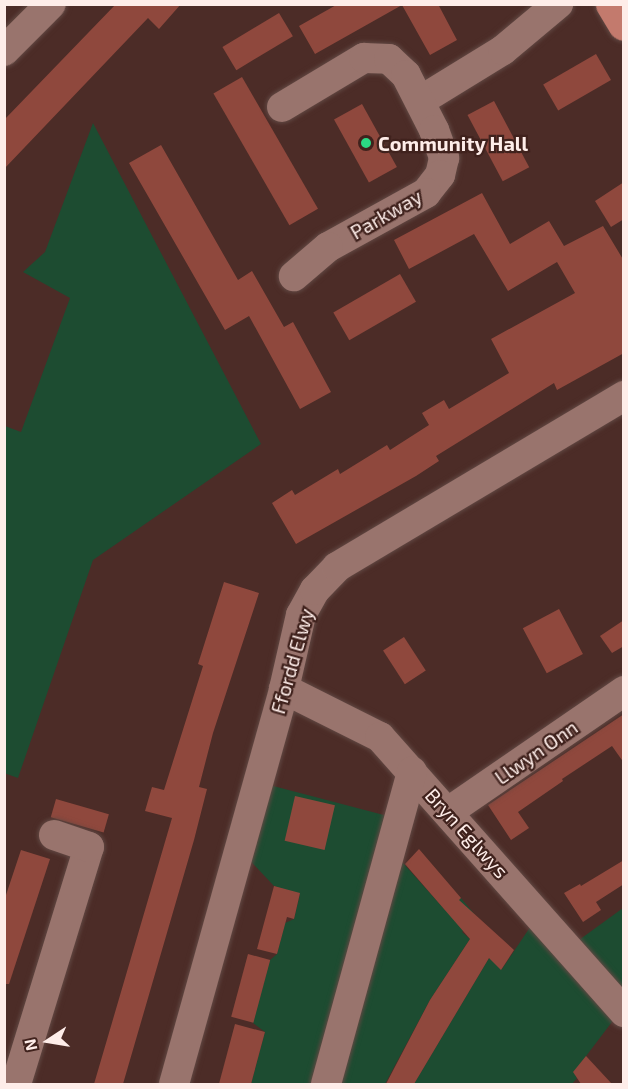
<!DOCTYPE html>
<html>
<head>
<meta charset="utf-8">
<style>
	body { margin:0 }
	#map { position:relative; width:628px; height:1089px; overflow:hidden; background:#4c2c27; font-family:"Exo 2",sans-serif }
	div>[style] { position:absolute }
	.green>* { inset:0; background:#1d4c31 }
	.building>* { inset:0; background:#8f483d; transform-origin:0 0 }
	.roads { filter:drop-shadow(0 0 2px #614843) drop-shadow(0 0 2px #614843) }
	.minor>* { height:30px; margin:-15px; padding:0 15px; transform-origin:15px; border-radius:15px; background:#99746d }
	.major>* { height:33px; margin:-16.5px; padding:0 16.5px; transform-origin:16.5px; border-radius:16.5px; background:#c37a6d }
	.dots>* { width:16px; height:16px; translate:-50% -50%; box-sizing:border-box; border:3px solid #40221d; border-radius:50% }
	span { translate:-50% -50%; white-space:nowrap; text-align:center; line-height:1.15; -webkit-text-stroke:4.5px #40221d; paint-order:stroke }
	.poi-label { font-size:20px; color:#feede9; font-weight:700 }
	.left { translate:0 -50%; text-align:left }
	.street-label { font-size:20px; color:#feede9 }
	.frame { position:absolute; inset:0; border:6px solid #feede9; pointer-events:none }
	.north { position:absolute; left:18px; top:1011px; width:60px; height:60px; -webkit-text-stroke:4px #40221d; paint-order:stroke; rotate:258deg; font-size:16px; font-weight:700; line-height:24px; text-align:center; color:#feede9 }
	.north::after { content:''; display:block; margin:auto; width:21px; height:27px; background:#feede9; clip-path:polygon(50% 0,100% 100%,50% 72%,0 100%) }
</style>
</head>
<body>
<div id="map">
	<div class="green">
		<i style="clip-path:polygon(93px 123px,261px 444px,93px 560px,18px 778px,4px 773px,5px 426px,21px 432px,70px 298px,23px 272px,45px 252px)"></i>
		<i style="clip-path:polygon(258px 782px,399px 819px,389px 857px,403px 863px,446px 911px,461px 898px,476px 916px,462px 932px,470px 939px,430px 1000px,385px 1084px,251px 1084px,265px 1032px,253px 1023px,270px 960px,277px 954px,285px 923px,294px 919px,300px 894px,274px 886px,239px 849px)"></i>
		<i style="clip-path:polygon(623px 908px,623px 989px,618px 1014px,574px 1072px,577px 1078px,572px 1084px,414px 1084px,489px 958px,502px 969px,539px 914px,568px 948px)"></i>
	</div>
	<div class="building">
		<i style="clip-path:polygon(116px 4px,181px 4px,159px 29px,148px 18px,4px 169px,4px 120px)"></i>
		<i style="clip-path:polygon(338px 4px,438px 4px,457px 40px,430px 55px,402px 5px,315px 54px,299px 26px)"></i>
		<i style="left:279px;top:13px;width:27px;height:66px;rotate:59deg"></i>
		<i style="left:596px;top:54px;width:30px;height:61px;rotate:60deg"></i>
		<i style="left:242px;top:77px;width:152px;height:33px;rotate:60deg"></i>
		<i style="left:494px;top:101px;width:75px;height:30px;rotate:62deg"></i>
		<i style="left:362px;top:104px;width:72px;height:32px;rotate:61deg"></i>
		<i style="clip-path:polygon(161px 145px,238px 280px,252px 271px,284px 327px,293px 322px,331px 392px,300px 409px,249px 316px,225px 330px,129px 163px)"></i>
		<i style="clip-path:polygon(624px 182px,624px 219px,611px 227px,595px 201px)"></i>
		<i style="clip-path:polygon(482px 193px,510px 244px,549px 221px,564px 246px,603px 226px,624px 261px,624px 353px,557px 390px,554px 383px,436px 456px,439px 461px,416px 476px,296px 544px,272px 503px,292px 490px,295px 495px,338px 469px,340px 474px,387px 445px,390px 450px,429px 425px,422px 413px,444px 400px,449px 409px,509px 373px,491px 339px,575px 293px,557px 262px,508px 291px,474px 234px,409px 269px,394px 240px)"></i>
		<i style="left:400px;top:274px;width:32px;height:77px;rotate:60deg"></i>
		<i style="clip-path:polygon(224px 582px,259px 593px,213px 733px,199px 787px,207px 789px,194px 840px,123px 1084px,94px 1084px,172px 818px,145px 811px,152px 787px,164px 790px,203px 666px,198px 664px)"></i>
		<i style="left:559px;top:609px;width:51px;height:41px;rotate:62deg"></i>
		<i style="clip-path:polygon(624px 620px,624px 646px,612px 653px,600px 636px)"></i>
		<i style="left:404px;top:637px;width:40px;height:25px;rotate:57deg"></i>
		<i style="clip-path:polygon(624px 714px,624px 763px,612px 746px,562px 779px,563px 781px,518px 812px,529px 828px,511px 840px,488px 805px)"></i>
		<i style="left:295px;top:796px;width:41px;height:46px;rotate:13deg"></i>
		<i style="left:56px;top:799px;width:55px;height:19px;rotate:16deg"></i>
		<i style="clip-path:polygon(419px 849px,461px 898px,459px 900px,514px 950px,501px 970px,489px 958px,414px 1084px,386px 1084px,430px 1000px,470px 939px,405px 864px)"></i>
		<i style="clip-path:polygon(21px 850px,50px 859px,9px 984px,4px 984px,4px 901px)"></i>
		<i style="clip-path:polygon(624px 860px,624px 884px,596px 902px,601px 910px,583px 922px,564px 893px,580px 884px,581px 886px)"></i>
		<i style="clip-path:polygon(274px 886px,300px 893px,294px 919px,287px 917px,277px 954px,257px 949px)"></i>
		<i style="left:248px;top:954px;width:23px;height:65px;rotate:15deg"></i>
		<i style="left:235px;top:1024px;width:31px;height:62px;rotate:15deg"></i>
		<i style="clip-path:polygon(586px 1056px,612px 1084px,581px 1084px,573px 1072px)"></i>
	</div>
	<div class="roads">
		<div class="minor">
			<i style="left:4px;top:51px;width:66px;rotate:-45deg"></i>
			<i style="left:420px;top:101px;width:97px;rotate:-31.6deg"></i>
			<i style="left:503px;top:50px;width:72px;rotate:-39.9deg"></i>
			<i style="left:282px;top:107px;width:96px;rotate:-30.9deg"></i>
			<i style="left:364px;top:58px;width:25px;rotate:2deg"></i>
			<i style="left:389px;top:59px;width:23px;rotate:43deg"></i>
			<i style="left:406px;top:75px;width:62px;rotate:63deg"></i>
			<i style="left:434px;top:130px;width:30px;rotate:70deg"></i>
			<i style="left:444px;top:158px;width:17px;rotate:103deg"></i>
			<i style="left:440px;top:175px;width:23px;rotate:128deg"></i>
			<i style="left:426px;top:193px;width:112px;rotate:151.1deg"></i>
			<i style="left:328px;top:247px;width:45px;rotate:139.5deg"></i>
			<i style="left:284px;top:689px;width:107px;rotate:26.6deg"></i>
			<i style="left:380px;top:737px;width:368px;rotate:48.4deg"></i>
			<i style="left:448px;top:812px;width:214px;rotate:-34.5deg"></i>
			<i style="left:16px;top:1084px;width:248px;rotate:-72.9deg"></i>
			<i style="left:89px;top:847px;width:37px;rotate:-161deg"></i>
			<i style="left:174px;top:1084px;width:410px;rotate:-74.4deg"></i>
			<i style="left:284px;top:689px;width:76px;rotate:-77.1deg"></i>
			<i style="left:301px;top:615px;width:29px;rotate:-61deg"></i>
			<i style="left:315px;top:590px;width:32px;rotate:-46deg"></i>
			<i style="left:337px;top:567px;width:334px;rotate:-30.8deg"></i>
			<i style="left:326px;top:1084px;width:324px;rotate:-74.6deg"></i>
		</div>
		<div class="major">
			<i style="left:612px;top:4px;width:23px;rotate:59deg"></i>
		</div>
	</div>
	<div class="dots">
		<i style="left:366px;top:143px;background:#2bd884"></i>
	</div>
	<div class="poi-label">
		<span class="left" style="left:378px;top:143px">Community Hall</span>
	</div>
	<div class="street-label">
		<span style="left:386px;top:214px;rotate:-30deg">Parkway</span>
		<span style="left:292px;top:661px;rotate:-74deg">Ffordd Elwy</span>
		<span style="left:536px;top:752px;rotate:-35deg">Llwyn Onn</span>
		<span style="left:467px;top:833px;rotate:48deg">Bryn Eglwys</span>
	</div>
	<div class="frame"></div>
	<div class="north">N</div>
</div>
</body>
</html>
